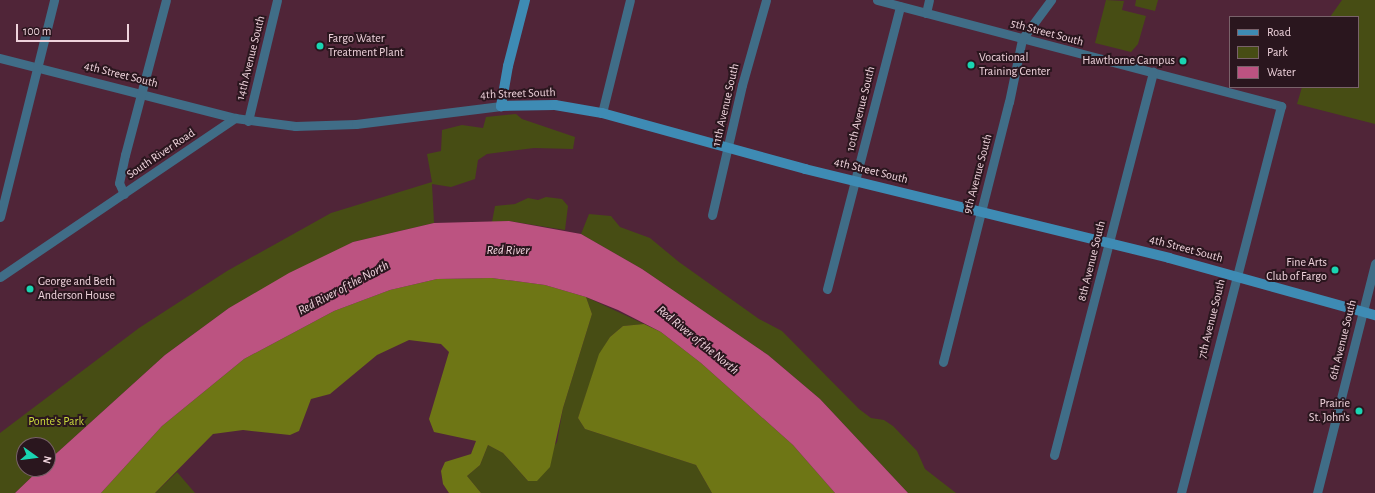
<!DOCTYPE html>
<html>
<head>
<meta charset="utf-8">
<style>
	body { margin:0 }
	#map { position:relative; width:1375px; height:493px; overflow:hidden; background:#502538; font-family:"Alegreya Sans",sans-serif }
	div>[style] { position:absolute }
	.green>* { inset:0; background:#474d14 }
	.forest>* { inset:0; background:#6e7615 }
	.water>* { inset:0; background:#bc5381 }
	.street>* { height:9px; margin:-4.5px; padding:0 4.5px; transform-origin:4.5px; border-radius:4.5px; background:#406d87 }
	.secondary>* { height:10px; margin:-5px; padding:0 5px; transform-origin:5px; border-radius:5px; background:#3e8bb4 }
	.dots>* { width:11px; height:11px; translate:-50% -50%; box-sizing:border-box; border:2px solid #2a161e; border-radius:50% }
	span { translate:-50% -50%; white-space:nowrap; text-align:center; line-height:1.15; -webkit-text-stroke:4px #2a161e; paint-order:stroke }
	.street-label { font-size:12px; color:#efd3dc }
	.poi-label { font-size:12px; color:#efd3dc }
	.left { translate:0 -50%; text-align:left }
	.right { translate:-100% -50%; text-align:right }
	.park-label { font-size:12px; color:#ccdb3d }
	.water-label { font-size:13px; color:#f1d4de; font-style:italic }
	.legend { position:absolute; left:1229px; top:16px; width:130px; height:72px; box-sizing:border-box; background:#2a161e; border:1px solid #79626a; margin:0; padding:5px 7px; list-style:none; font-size:12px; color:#efd3dc }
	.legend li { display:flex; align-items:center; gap:8px; height:20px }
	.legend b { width:20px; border:1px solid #79626a }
	.north { position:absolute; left:16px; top:437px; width:40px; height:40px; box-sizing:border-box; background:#2a161e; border:1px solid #79626a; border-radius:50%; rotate:104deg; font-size:11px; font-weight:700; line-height:16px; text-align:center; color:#efd3dc }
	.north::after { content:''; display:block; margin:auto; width:14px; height:18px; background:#19d5b2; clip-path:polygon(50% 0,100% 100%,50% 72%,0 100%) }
	.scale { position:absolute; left:16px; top:24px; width:113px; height:18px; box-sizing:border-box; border:2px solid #efd3dc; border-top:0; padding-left:5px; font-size:12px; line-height:14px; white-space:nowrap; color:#efd3dc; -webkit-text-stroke:3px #2a161e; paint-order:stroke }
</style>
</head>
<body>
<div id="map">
	<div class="green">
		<i style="clip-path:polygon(1106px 0,1124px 1px,1122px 10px,1146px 16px,1138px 44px,1131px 52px,1095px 43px)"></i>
		<i style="clip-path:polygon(1136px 0,1158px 0,1155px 11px,1135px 6px)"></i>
		<i style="clip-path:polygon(1342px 0,1375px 0,1375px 124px,1297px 104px,1302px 87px,1358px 87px,1358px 17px,1330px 17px)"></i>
		<i style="clip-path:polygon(516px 114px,522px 119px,575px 137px,573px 149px,534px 148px,487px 154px,478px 160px,475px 179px,451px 187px,432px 184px,434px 223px,353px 242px,229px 308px,165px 355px,48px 461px,48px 445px,24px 445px,24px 469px,40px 469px,15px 493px,0 493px,0 433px,139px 328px,227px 271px,331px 213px,432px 182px,427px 154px,441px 151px,442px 130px,462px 125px,483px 128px,486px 117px)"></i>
		<i style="clip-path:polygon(546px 197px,562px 199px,568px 206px,565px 230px,509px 221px,492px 222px,495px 206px,515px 204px,528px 198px,538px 200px)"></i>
		<i style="clip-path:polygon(589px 214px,611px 216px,620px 227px,650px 238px,679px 262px,759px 319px,782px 331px,859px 409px,871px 418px,884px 420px,893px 426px,917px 451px,925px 469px,956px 493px,908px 493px,820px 399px,768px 355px,642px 269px,581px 234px)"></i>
		<i style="clip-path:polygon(586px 297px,644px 324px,623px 326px,610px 337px,600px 354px,578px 418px,585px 429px,696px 465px,712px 493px,481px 493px,467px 476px,480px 465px,488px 445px,503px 453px,528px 481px,557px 442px,563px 408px,592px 314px)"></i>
		<i style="clip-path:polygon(177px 472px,195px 493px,155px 493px)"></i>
	</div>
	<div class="forest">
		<i style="clip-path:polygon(492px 278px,545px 285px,586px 297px,592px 314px,563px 408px,550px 467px,537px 481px,528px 481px,503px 453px,488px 445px,480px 465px,467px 476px,481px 493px,449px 493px,443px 484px,441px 471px,445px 462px,471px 454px,476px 441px,434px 432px,429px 419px,449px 352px,441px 344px,409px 340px,377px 355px,330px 394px,311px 399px,299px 431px,290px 435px,243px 430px,213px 434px,155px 493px,101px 493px,162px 426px,244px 359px,334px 311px,390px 290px,437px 279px)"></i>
		<i style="clip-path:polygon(644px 324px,661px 332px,701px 363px,793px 445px,835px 493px,712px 493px,696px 465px,585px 429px,578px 418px,599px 354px,610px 337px,623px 326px)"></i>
	</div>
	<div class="water">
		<i style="clip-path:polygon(509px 221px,581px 234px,642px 269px,768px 355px,820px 399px,908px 493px,835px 493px,793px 445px,701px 363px,661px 332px,618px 310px,586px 297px,545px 285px,492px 278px,437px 279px,390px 290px,334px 311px,244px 359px,162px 426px,101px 493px,15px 493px,40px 469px,48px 469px,48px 461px,165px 355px,229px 308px,289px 273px,353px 242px,434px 223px)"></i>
	</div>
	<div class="street">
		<i style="left:877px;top:0;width:418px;rotate:14.7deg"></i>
		<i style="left:1281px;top:106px;width:400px;rotate:104.5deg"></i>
		<i style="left:926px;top:13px;width:13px;rotate:-77deg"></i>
		<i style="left:0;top:58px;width:243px;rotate:14.3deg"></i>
		<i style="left:235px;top:118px;width:61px;rotate:7.6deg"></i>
		<i style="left:295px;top:126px;width:61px;rotate:-1.9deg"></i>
		<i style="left:356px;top:124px;width:146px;rotate:-7.1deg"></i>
		<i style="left:602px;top:113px;width:116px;rotate:-76.1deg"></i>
		<i style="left:248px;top:121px;width:124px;rotate:-76.5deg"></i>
		<i style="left:124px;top:194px;width:12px;rotate:-114deg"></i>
		<i style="left:119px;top:183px;width:29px;rotate:-78deg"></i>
		<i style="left:125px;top:155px;width:160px;rotate:-75.2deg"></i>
		<i style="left:712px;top:215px;width:133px;rotate:-77deg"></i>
		<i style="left:742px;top:85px;width:88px;rotate:-74.2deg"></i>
		<i style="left:0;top:217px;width:224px;rotate:-76deg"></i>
		<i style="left:0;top:277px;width:284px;rotate:-34.1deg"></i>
		<i style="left:827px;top:289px;width:292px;rotate:-75.5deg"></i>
		<i style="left:943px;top:362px;width:268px;rotate:-75.8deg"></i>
		<i style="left:1009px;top:102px;width:64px;rotate:-78.3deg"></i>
		<i style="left:1022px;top:39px;width:49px;rotate:-53.4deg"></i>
		<i style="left:1054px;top:455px;width:396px;rotate:-75.5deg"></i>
		<i style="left:1317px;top:493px;width:237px;rotate:-75.8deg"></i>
	</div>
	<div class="secondary">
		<i style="left:525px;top:0;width:68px;rotate:104.4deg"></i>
		<i style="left:508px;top:66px;width:41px;rotate:99.9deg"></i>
		<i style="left:501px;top:106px;width:54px;rotate:-1.1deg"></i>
		<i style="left:555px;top:105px;width:48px;rotate:9.7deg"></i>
		<i style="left:602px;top:113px;width:211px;rotate:15.4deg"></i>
		<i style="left:805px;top:169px;width:375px;rotate:13.7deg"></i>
		<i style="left:1169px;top:258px;width:214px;rotate:15.5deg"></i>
	</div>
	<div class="dots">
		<i style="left:320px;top:46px;background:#19d5b2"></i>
		<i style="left:1183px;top:61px;background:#19d5b2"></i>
		<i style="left:971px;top:65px;background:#19d5b2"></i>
		<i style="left:1335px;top:270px;background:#19d5b2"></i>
		<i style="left:30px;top:289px;background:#19d5b2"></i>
		<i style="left:1359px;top:411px;background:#19d5b2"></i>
	</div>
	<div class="street-label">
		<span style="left:1047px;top:33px;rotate:15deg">5th Street South</span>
		<span style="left:251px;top:58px;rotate:-76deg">14th Avenue South</span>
		<span style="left:121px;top:75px;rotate:14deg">4th Street South</span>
		<span style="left:518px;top:94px;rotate:-2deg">4th Street South</span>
		<span style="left:726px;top:105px;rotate:-77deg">11th Avenue South</span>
		<span style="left:861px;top:109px;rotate:-76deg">10th Avenue South</span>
		<span style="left:161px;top:154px;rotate:-34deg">South River Road</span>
		<span style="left:871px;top:171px;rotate:14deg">4th Street South</span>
		<span style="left:978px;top:174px;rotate:-75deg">9th Avenue South</span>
		<span style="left:1186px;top:249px;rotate:15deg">4th Street South</span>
		<span style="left:1092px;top:261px;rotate:-76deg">8th Avenue South</span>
		<span style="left:1212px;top:319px;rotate:-76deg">7th Avenue South</span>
		<span style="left:1343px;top:340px;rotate:-76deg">6th Avenue South</span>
	</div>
	<div class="poi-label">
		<span class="left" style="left:328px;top:46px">Fargo Water<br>Treatment Plant</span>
		<span class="left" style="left:979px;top:65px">Vocational<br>Training Center</span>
		<span class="right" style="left:1175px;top:61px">Hawthorne Campus</span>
		<span class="right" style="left:1327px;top:270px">Fine Arts<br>Club of Fargo</span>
		<span class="left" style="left:38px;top:289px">George and Beth<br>Anderson House</span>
		<span class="right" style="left:1350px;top:411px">Prairie<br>St. John's</span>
	</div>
	<div class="park-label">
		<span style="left:56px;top:422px">Ponte's Park</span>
	</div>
	<div class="water-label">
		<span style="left:508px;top:251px">Red River</span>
		<span style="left:344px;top:289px;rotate:-28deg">Red River of the North</span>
		<span style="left:697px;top:341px;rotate:39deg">Red River of the North</span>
	</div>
	<ul class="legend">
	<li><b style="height:5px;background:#3e8bb4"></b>Road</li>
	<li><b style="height:11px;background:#474d14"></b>Park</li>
	<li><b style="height:11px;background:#bc5381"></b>Water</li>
	</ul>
	<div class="north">N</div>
	<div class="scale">100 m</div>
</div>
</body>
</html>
